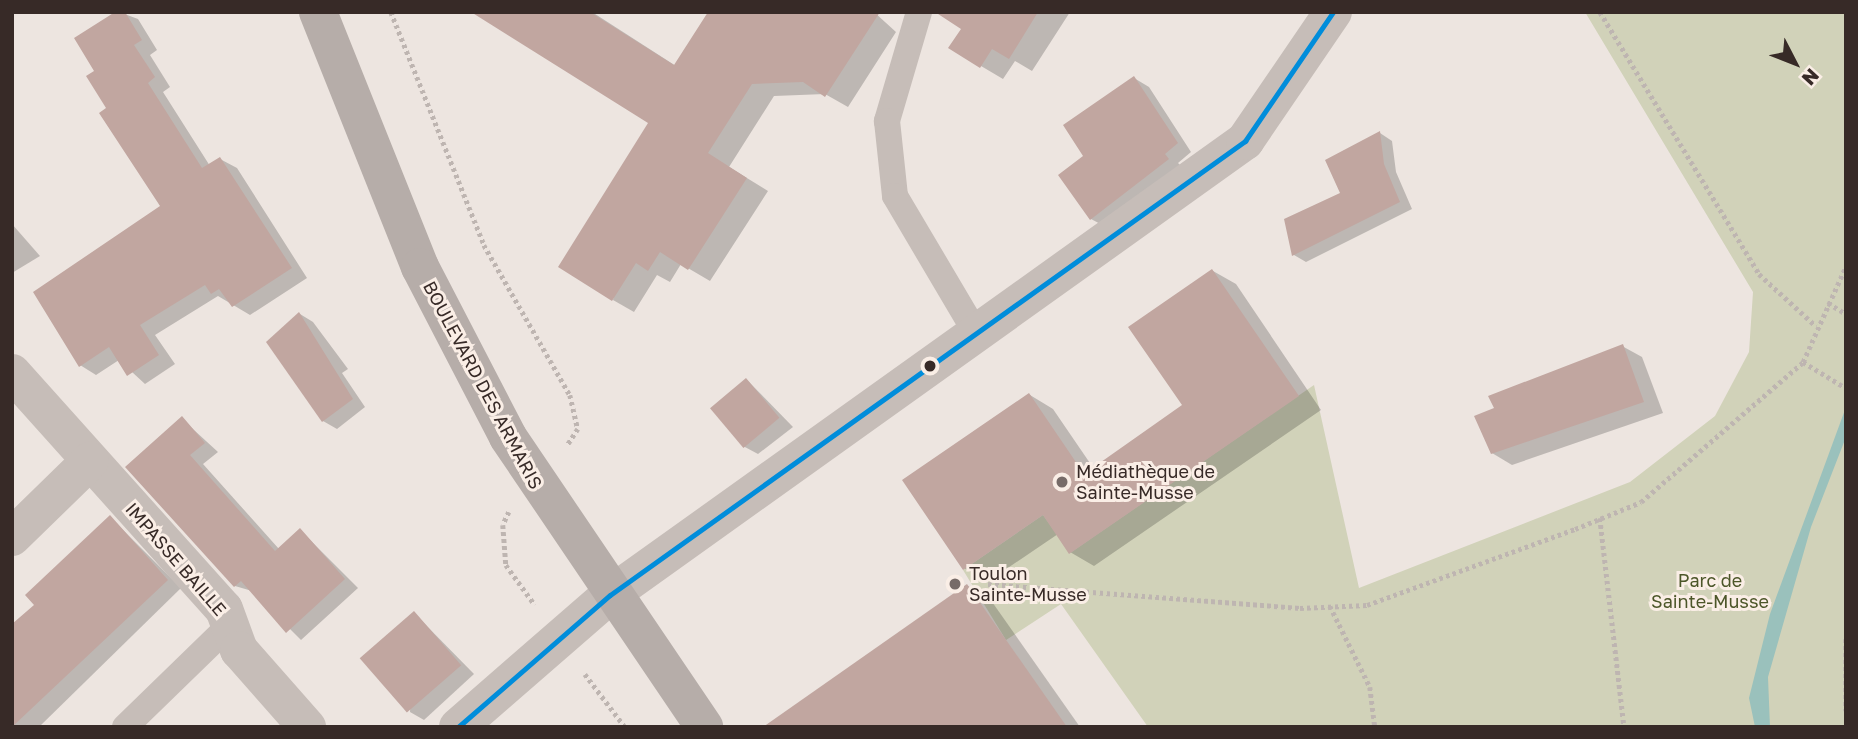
<!DOCTYPE html>
<html>
<head>
<meta charset="utf-8">
<style>
	body { margin:0 }
	#map { position:relative; width:1858px; height:739px; overflow:hidden; background:#ede5e0; font-family:"Golos Text",sans-serif }
	div>[style] { position:absolute }
	.green>* { inset:0; background:#d1d2b9 }
	.water>* { inset:0; background:#9ac1bc }
	.shadow>* { inset:0; background:#0003 }
	.building>* { inset:0; background:#c1a6a0; transform-origin:0 0 }
	.path>* { height:4.5px; margin-top:-2.25px; transform-origin:0; background:repeating-linear-gradient(90deg,#beb5b1 0 3.5px,transparent 0 7px) }
	.service>* { height:26px; margin:-13px; padding:0 13px; transform-origin:13px; border-radius:13px; background:#c6bdb8 }
	.minor>* { height:38px; margin:-19px; padding:0 19px; transform-origin:19px; border-radius:19px; background:#c6bdb8 }
	.tertiary>* { height:38px; margin:-19px; padding:0 19px; transform-origin:19px; border-radius:19px; background:#c6bdb8 }
	.secondary>* { height:38px; margin:-19px; padding:0 19px; transform-origin:19px; border-radius:19px; background:#b6ada9 }
	.bus-1>* { height:5px; margin:-2.5px; padding:0 2.5px; transform-origin:2.5px; border-radius:2.5px; background:#008ddb }
	.dots>* { width:19px; height:19px; translate:-50% -50%; box-sizing:border-box; border:4px solid #faeee6; border-radius:50% }
	span { translate:-50% -50%; white-space:nowrap; text-align:center; line-height:1.15; -webkit-text-stroke:6px #faeee6; paint-order:stroke }
	.street-label { font-size:18px; color:#372a27 }
	.poi-label { font-size:18px; color:#372a27 }
	.left { translate:0 -50%; text-align:left }
	.park-label { font-size:18px; color:#4c5629 }
	.frame { position:absolute; inset:0; border:14px solid #372a27; pointer-events:none }
	.north { position:absolute; left:1760px; top:28px; width:70px; height:70px; -webkit-text-stroke:5px #faeee6; paint-order:stroke; rotate:132deg; font-size:19px; font-weight:700; line-height:28px; text-align:center; color:#372a27 }
	.north::after { content:''; display:block; margin:auto; width:24px; height:32px; background:#372a27; clip-path:polygon(50% 0,100% 100%,50% 72%,0 100%) }
</style>
</head>
<body>
<div id="map">
	<div class="green">
		<i style="clip-path:polygon(1585px 12px,1846px 12px,1846px 727px,1148px 727px,1061px 604px,1006px 640px,963px 570px,1043px 515px,1070px 553px,1314px 385px,1359px 588px,1630px 482px,1715px 416px,1749px 352px,1753px 292px)"></i>
	</div>
	<div class="water">
		<i style="clip-path:polygon(1846px 407px,1846px 437px,1811px 527px,1768px 677px,1770px 727px,1755px 727px,1749px 698px,1770px 614px)"></i>
	</div>
	<div class="shadow">
		<i style="clip-path:polygon(119px 12px,138px 19px,157px 50px,150px 55px,170px 87px,163px 92px,210px 166px,220px 159px,237px 168px,307px 278px,250px 315px,218px 296px,155px 335px,175px 364px,145px 384px,119px 360px,96px 375px,80px 365px,162px 206px,108px 109px,96px 72px)"></i>
		<i style="clip-path:polygon(475px 12px,592px 12px,676px 66px,874px 12px,896px 32px,848px 107px,825px 94px,774px 96px,729px 167px,768px 191px,710px 281px,681px 264px,670px 282px,657px 275px,634px 312px,613px 300px,651px 123px)"></i>
		<i style="clip-path:polygon(962px 12px,1070px 12px,1032px 71px,1015px 61px,1003px 79px,981px 66px)"></i>
		<i style="clip-path:polygon(1134px 78px,1149px 87px,1191px 152px,1178px 163px,1182px 167px,1106px 227px,1091px 219px,1085px 156px)"></i>
		<i style="clip-path:polygon(1380px 133px,1392px 141px,1396px 172px,1412px 209px,1306px 262px,1294px 255px,1286px 220px,1342px 194px)"></i>
		<i style="clip-path:polygon(12px 224px,40px 256px,12px 273px)"></i>
		<i style="clip-path:polygon(1213px 271px,1236px 284px,1321px 410px,1094px 566px,1070px 552px,1058px 534px,987px 582px,964px 568px,1030px 395px,1053px 409px,1094px 469px,1185px 406px)"></i>
		<i style="clip-path:polygon(300px 314px,313px 322px,348px 369px,342px 373px,365px 407px,337px 429px,323px 421px)"></i>
		<i style="clip-path:polygon(1622px 346px,1642px 357px,1663px 413px,1512px 465px,1492px 453px)"></i>
		<i style="clip-path:polygon(747px 380px,793px 427px,758px 454px,743px 446px)"></i>
		<i style="clip-path:polygon(182px 419px,218px 452px,203px 464px,279px 549px,300px 530px,358px 588px,301px 640px,252px 591px,235px 586px,128px 467px)"></i>
		<i style="clip-path:polygon(110px 517px,181px 588px,39px 727px,12px 727px,36px 605px)"></i>
		<i style="clip-path:polygon(968px 586px,990px 599px,1080px 727px,799px 727px)"></i>
		<i style="clip-path:polygon(414px 613px,474px 674px,424px 720px,410px 712px)"></i>
	</div>
	<div class="building">
		<i style="clip-path:polygon(115px 12px,125px 12px,142px 40px,134px 45px,155px 77px,148px 83px,202px 168px,220px 157px,292px 268px,232px 307px,219px 289px,211px 294px,205px 285px,140px 325px,159px 355px,127px 376px,109px 347px,79px 367px,33px 292px,160px 206px,99px 113px,106px 108px,86px 76px,94px 71px,74px 38px)"></i>
		<i style="clip-path:polygon(471px 12px,590px 12px,674px 65px,708px 12px,880px 12px,825px 97px,803px 82px,752px 84px,708px 153px,747px 178px,688px 270px,660px 252px,648px 271px,636px 263px,612px 301px,558px 267px,648px 123px)"></i>
		<i style="clip-path:polygon(935px 12px,1038px 12px,1009px 59px,992px 49px,980px 68px,948px 48px,961px 29px)"></i>
		<i style="clip-path:polygon(1134px 76px,1178px 143px,1165px 154px,1169px 159px,1090px 220px,1058px 175px,1083px 156px,1063px 125px)"></i>
		<i style="clip-path:polygon(1380px 131px,1384px 164px,1400px 202px,1292px 256px,1284px 219px,1340px 193px,1325px 160px)"></i>
		<i style="clip-path:polygon(1212px 269px,1299px 396px,1069px 554px,1043px 515px,963px 570px,902px 480px,1029px 393px,1084px 474px,1182px 405px,1128px 327px)"></i>
		<i style="clip-path:polygon(299px 312px,353px 399px,322px 422px,266px 342px)"></i>
		<i style="clip-path:polygon(1623px 344px,1644px 402px,1491px 454px,1474px 416px,1494px 408px,1488px 396px)"></i>
		<i style="left:746px;top:378px;width:52px;height:47px;rotate:50deg"></i>
		<i style="clip-path:polygon(182px 416px,205px 443px,190px 455px,275px 551px,300px 528px,345px 579px,286px 633px,241px 581px,234px 587px,125px 467px)"></i>
		<i style="clip-path:polygon(110px 515px,168px 580px,12px 727px,12px 624px,34px 605px,25px 595px)"></i>
		<i style="clip-path:polygon(967px 584px,1067px 727px,763px 727px)"></i>
		<i style="left:414px;top:611px;width:72px;height:72px;rotate:49deg"></i>
	</div>
	<div class="path">
		<i style="left:391px;top:12px;width:251px;rotate:68.2deg"></i>
		<i style="left:484px;top:245px;width:173px;rotate:60.2deg"></i>
		<i style="left:570px;top:395px;width:35px;rotate:77deg"></i>
		<i style="left:578px;top:429px;width:20px;rotate:123deg"></i>
		<i style="left:1600px;top:12px;width:306px;rotate:58.7deg"></i>
		<i style="left:1759px;top:274px;width:77px;rotate:42.4deg"></i>
		<i style="left:1828px;top:303px;width:21px;rotate:31deg"></i>
		<i style="left:1803px;top:362px;width:50px;rotate:31.2deg"></i>
		<i style="left:509px;top:512px;width:14px;rotate:115deg"></i>
		<i style="left:503px;top:525px;width:40px;rotate:85.7deg"></i>
		<i style="left:506px;top:565px;width:49px;rotate:54.1deg"></i>
		<i style="left:1600px;top:518px;width:210px;rotate:83.4deg"></i>
		<i style="left:988px;top:584px;width:313px;rotate:4.4deg"></i>
		<i style="left:1300px;top:608px;width:67px;rotate:-2.6deg"></i>
		<i style="left:1367px;top:605px;width:221px;rotate:-20.1deg"></i>
		<i style="left:1575px;top:529px;width:71px;rotate:-22.2deg"></i>
		<i style="left:1641px;top:502px;width:214px;rotate:-40.8deg"></i>
		<i style="left:1803px;top:362px;width:105px;rotate:-65.9deg"></i>
		<i style="left:1330px;top:606px;width:90px;rotate:63.7deg"></i>
		<i style="left:1370px;top:687px;width:40px;rotate:82.9deg"></i>
		<i style="left:1846px;top:639px;width:72px;rotate:90deg"></i>
		<i style="left:585px;top:674px;width:66px;rotate:53deg"></i>
	</div>
	<div class="service">
		<i style="left:919px;top:12px;width:114px;rotate:106.4deg"></i>
		<i style="left:887px;top:121px;width:75px;rotate:83.9deg"></i>
		<i style="left:895px;top:196px;width:159px;rotate:59.4deg"></i>
		<i style="left:125px;top:727px;width:146px;rotate:-44.2deg"></i>
	</div>
	<div class="minor">
		<i style="left:12px;top:373px;width:317px;rotate:48.1deg"></i>
		<i style="left:224px;top:609px;width:44px;rotate:69.9deg"></i>
		<i style="left:239px;top:650px;width:103px;rotate:48.6deg"></i>
		<i style="left:12px;top:537px;width:109px;rotate:-44.3deg"></i>
		<i style="left:610px;top:595px;width:781px;rotate:-35.56deg"></i>
		<i style="left:1245px;top:141px;width:156px;rotate:-55.7deg"></i>
	</div>
	<div class="tertiary">
		<i style="left:458px;top:727px;width:201px;rotate:-41deg"></i>
	</div>
	<div class="secondary">
		<i style="left:318px;top:12px;width:275px;rotate:68.2deg"></i>
		<i style="left:420px;top:267px;width:191px;rotate:62.6deg"></i>
		<i style="left:508px;top:437px;width:350px;rotate:55.9deg"></i>
	</div>
	<div class="bus-1">
		<i style="left:458px;top:727px;width:201px;rotate:-41deg"></i>
		<i style="left:610px;top:595px;width:781px;rotate:-35.56deg"></i>
		<i style="left:1245px;top:141px;width:156px;rotate:-55.7deg"></i>
	</div>
	<div class="dots">
		<i style="left:930px;top:366px;background:#372a27"></i>
		<i style="left:1062px;top:482px;background:#776b68"></i>
		<i style="left:955px;top:584px;background:#776b68"></i>
	</div>
	<div class="street-label">
		<span style="left:483px;top:385px;rotate:62deg">BOULEVARD DES ARMARIS</span>
		<span style="left:176px;top:559px;rotate:49deg">IMPASSE BAILLE</span>
	</div>
	<div class="poi-label">
		<span class="left" style="left:1076px;top:482px">Médiathèque de<br>Sainte-Musse</span>
		<span class="left" style="left:969px;top:584px">Toulon<br>Sainte-Musse</span>
	</div>
	<div class="park-label">
		<span style="left:1710px;top:591px">Parc de<br>Sainte-Musse</span>
	</div>
	<div class="frame"></div>
	<div class="north">N</div>
</div>
</body>
</html>
